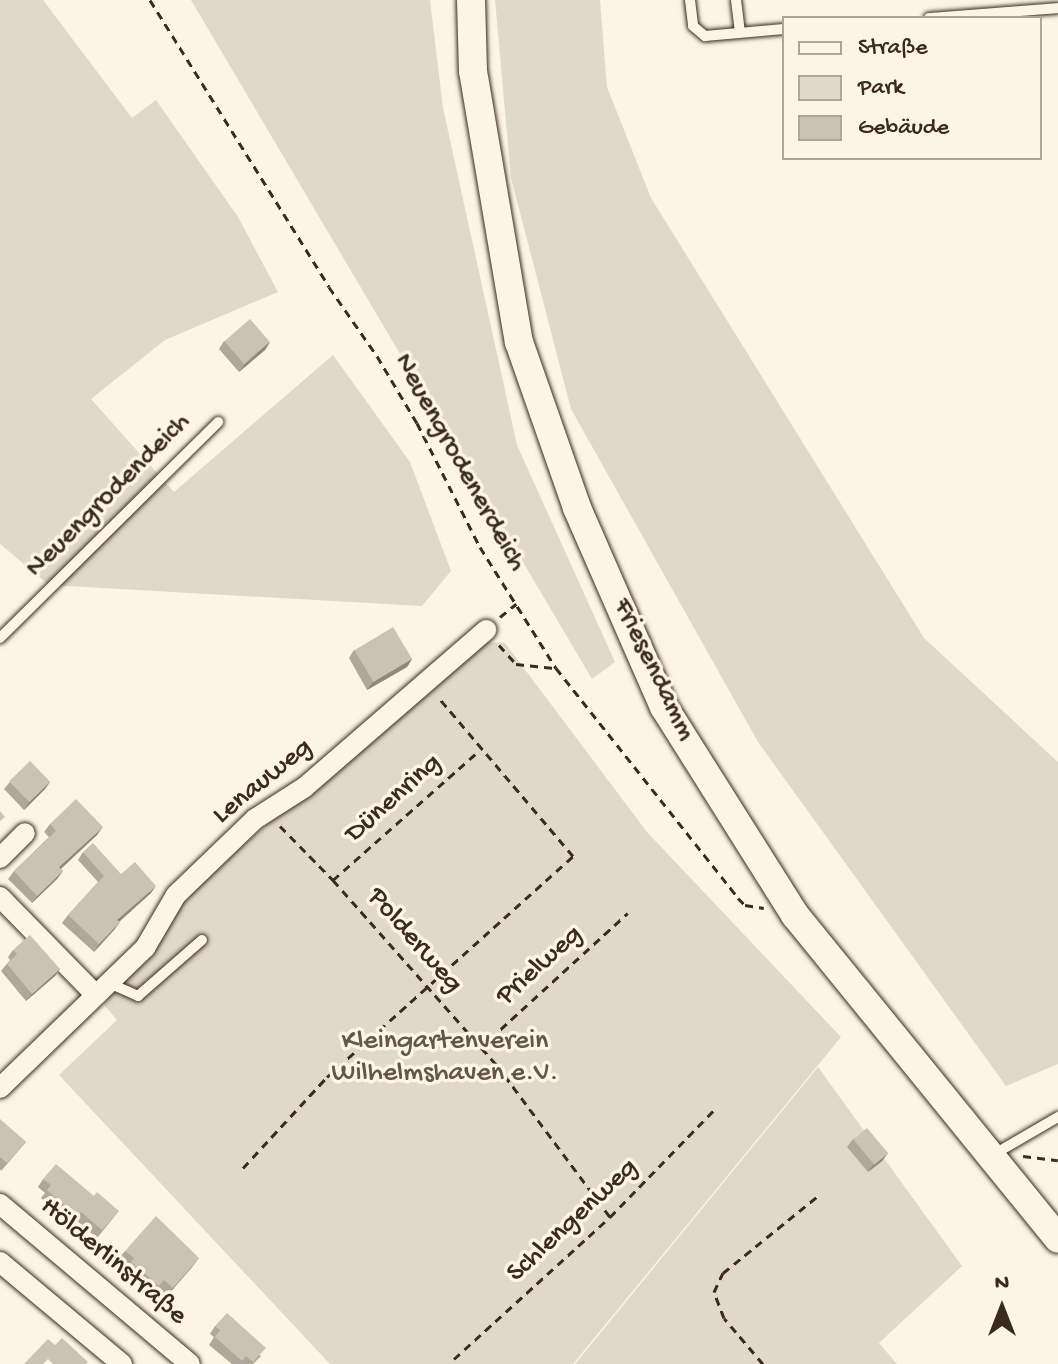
<!DOCTYPE html>
<html>
<head>
<meta charset="utf-8">
<style>
	body { margin:0 }
	#map { position:relative; width:1058px; height:1364px; overflow:hidden; background:#fcf5e5; font-family:"Gochi Hand",sans-serif }
	div>[style] { position:absolute }
	.green>* { inset:0; background:#e0d8c8 }
	.path>* { height:3px; margin-top:-1.5px; transform-origin:0; background:repeating-linear-gradient(90deg,#3b2a1e 0 8px,transparent 0 14px) }
	.roads { filter:drop-shadow(0 0 2px #3b2a1e) drop-shadow(0 0 2px #3b2a1e) }
	.service>* { height:10px; margin:-5px; padding:0 5px; transform-origin:5px; border-radius:5px; background:#fcf5e5 }
	.minor>* { height:20px; margin:-10px; padding:0 10px; transform-origin:10px; border-radius:10px; background:#fcf5e5 }
	.secondary>* { height:28px; margin:-14px; padding:0 14px; transform-origin:14px; border-radius:14px; background:#fcf5e5 }
	.wall>* { inset:0; background:#afa79a }
	.shaded-wall>* { inset:0; background:#8f887d }
	.building>* { inset:0; background:#ccc2b3; transform-origin:0 0 }
	span { translate:-50% -50%; white-space:nowrap; text-align:center; line-height:1.15; -webkit-text-stroke:7px #fcf5e5; paint-order:stroke }
	.street-label { font-size:28px; color:#3b2a1e }
	.park-label { font-size:28px; color:#645648 }
	.legend { position:absolute; left:782px; top:16px; width:260px; height:144px; box-sizing:border-box; background:#fcf5e5; border:2px solid #afa495; margin:0; padding:10px 14px; list-style:none; font-size:24px; color:#3b2a1e }
	.legend li { display:flex; align-items:center; gap:16px; height:40px }
	.legend b { width:40px; border:2px solid #afa495 }
	.north { position:absolute; left:962px; top:1268px; width:80px; height:80px; -webkit-text-stroke:6px #fcf5e5; paint-order:stroke; rotate:0deg; font-size:22px; font-weight:700; line-height:32px; text-align:center; color:#3b2a1e }
	.north::after { content:''; display:block; margin:auto; width:28px; height:36px; background:#3b2a1e; clip-path:polygon(50% 0,100% 100%,50% 72%,0 100%) }
</style>
</head>
<body>
<div id="map">
	<div class="green">
		<i style="clip-path:polygon(0 0,43px 0,132px 118px,156px 100px,238px 217px,278px 292px,165px 340px,91px 399px,174px 492px,333px 355px,410px 462px,451px 571px,422px 606px,49px 585px,0 544px)"></i>
		<i style="clip-path:polygon(191px 0,430px 0,443px 108px,517px 445px,615px 662px,592px 679px)"></i>
		<i style="clip-path:polygon(495px 0,600px 0,607px 87px,651px 198px,924px 638px,1058px 762px,1058px 1064px,1006px 1086px,758px 742px,571px 409px,511px 178px)"></i>
		<i style="clip-path:polygon(485px 642px,505px 643px,647px 832px,841px 1037px,573px 1364px,330px 1364px,59px 1075px,117px 1020px,104px 1005px,194px 886px)"></i>
		<i style="clip-path:polygon(818px 1067px,962px 1266px,879px 1343px,897px 1364px,575px 1364px)"></i>
	</div>
	<div class="path">
		<i style="left:150px;top:0;width:338px;rotate:58deg"></i>
		<i style="left:329px;top:287px;width:84px;rotate:55.2deg"></i>
		<i style="left:377px;top:356px;width:78px;rotate:59.2deg"></i>
		<i style="left:417px;top:423px;width:139px;rotate:63.1deg"></i>
		<i style="left:480px;top:547px;width:143px;rotate:57.9deg"></i>
		<i style="left:556px;top:668px;width:293px;rotate:51.6deg"></i>
		<i style="left:738px;top:898px;width:10px;rotate:45deg"></i>
		<i style="left:745px;top:905px;width:19px;rotate:9deg"></i>
		<i style="left:500px;top:617px;width:21px;rotate:-39deg"></i>
		<i style="left:499px;top:645px;width:25px;rotate:48deg"></i>
		<i style="left:516px;top:664px;width:38px;rotate:6deg"></i>
		<i style="left:280px;top:826px;width:76px;rotate:45.5deg"></i>
		<i style="left:333px;top:880px;width:246px;rotate:48.5deg"></i>
		<i style="left:496px;top:1064px;width:191px;rotate:53.3deg"></i>
		<i style="left:333px;top:880px;width:196px;rotate:-41.5deg"></i>
		<i style="left:480px;top:1048px;width:200px;rotate:-42.4deg"></i>
		<i style="left:1023px;top:1156px;width:35px;rotate:7deg"></i>
		<i style="left:243px;top:1168px;width:124px;rotate:-47.3deg"></i>
		<i style="left:327px;top:1077px;width:331px;rotate:-41.9deg"></i>
		<i style="left:573px;top:856px;width:207px;rotate:-130.3deg"></i>
		<i style="left:454px;top:1359px;width:211px;rotate:-42.3deg"></i>
		<i style="left:610px;top:1217px;width:152px;rotate:-45.8deg"></i>
		<i style="left:763px;top:1364px;width:60px;rotate:-130.3deg"></i>
		<i style="left:724px;top:1318px;width:28px;rotate:-111deg"></i>
		<i style="left:714px;top:1292px;width:21px;rotate:-65deg"></i>
		<i style="left:723px;top:1273px;width:124px;rotate:-39.1deg"></i>
	</div>
	<div class="roads">
		<div class="service">
			<i style="left:690px;top:0;width:26px;rotate:83deg"></i>
			<i style="left:693px;top:26px;width:16px;rotate:40deg"></i>
			<i style="left:705px;top:36px;width:79px;rotate:-5.1deg"></i>
			<i style="left:736px;top:0;width:33px;rotate:83deg"></i>
			<i style="left:929px;top:18px;width:129px;rotate:-4.4deg"></i>
			<i style="left:0;top:638px;width:307px;rotate:-44.7deg"></i>
			<i style="left:109px;top:983px;width:32px;rotate:24deg"></i>
			<i style="left:138px;top:996px;width:85px;rotate:-41.2deg"></i>
			<i style="left:991px;top:1156px;width:78px;rotate:-30.2deg"></i>
		</div>
		<div class="minor">
			<i style="left:0;top:858px;width:35px;rotate:-45deg"></i>
			<i style="left:0;top:897px;width:137px;rotate:45.6deg"></i>
			<i style="left:0;top:1088px;width:202px;rotate:-44deg"></i>
			<i style="left:145px;top:948px;width:61px;rotate:-59.7deg"></i>
			<i style="left:176px;top:895px;width:110px;rotate:-43.9deg"></i>
			<i style="left:255px;top:819px;width:59px;rotate:-32.6deg"></i>
			<i style="left:305px;top:787px;width:240px;rotate:-40.9deg"></i>
			<i style="left:0;top:1204px;width:248px;rotate:40.1deg"></i>
			<i style="left:0;top:1262px;width:159px;rotate:39.9deg"></i>
		</div>
		<div class="secondary">
			<i style="left:471px;top:0;width:71px;rotate:88.4deg"></i>
			<i style="left:473px;top:71px;width:275px;rotate:80.4deg"></i>
			<i style="left:519px;top:342px;width:176px;rotate:70.7deg"></i>
			<i style="left:577px;top:508px;width:217px;rotate:66.4deg"></i>
			<i style="left:664px;top:707px;width:246px;rotate:57.8deg"></i>
			<i style="left:795px;top:915px;width:417px;rotate:50.9deg"></i>
		</div>
	</div>
	<div class="wall">
		<i style="clip-path:polygon(224px 341px,270px 342px,265px 350px,239px 372px,219px 349px)"></i>
		<i style="clip-path:polygon(354px 650px,412px 659px,407px 667px,367px 690px,349px 658px)"></i>
		<i style="clip-path:polygon(10px 782px,50px 782px,45px 789px,24px 810px,4px 789px)"></i>
		<i style="clip-path:polygon(50px 824px,97px 835px,61px 869px,63px 871px,57px 879px,32px 903px,8px 879px,14px 871px,49px 837px,44px 832px)"></i>
		<i style="clip-path:polygon(83px 852px,121px 874px,151px 893px,119px 922px,120px 922px,114px 930px,94px 952px,62px 923px,68px 915px,98px 882px,78px 860px)"></i>
		<i style="clip-path:polygon(13px 950px,60px 969px,55px 976px,26px 1001px,1px 971px,10px 960px,8px 957px)"></i>
		<i style="clip-path:polygon(0 1120px,26px 1142px,1px 1171px,0 1169px)"></i>
		<i style="clip-path:polygon(853px 1139px,888px 1153px,882px 1161px,868px 1172px,847px 1147px)"></i>
		<i style="clip-path:polygon(43px 1179px,94px 1196px,119px 1211px,97px 1238px,76px 1220px,72px 1224px,41px 1198px,45px 1193px,38px 1187px)"></i>
		<i style="clip-path:polygon(125px 1251px,199px 1258px,167px 1296px,159px 1288px,154px 1294px,126px 1269px,128px 1266px,119px 1258px)"></i>
		<i style="clip-path:polygon(215px 1326px,261px 1356px,253px 1364px,232px 1364px,209px 1345px,214px 1337px,210px 1334px)"></i>
	</div>
	<div class="shaded-wall">
		<i style="clip-path:polygon(270px 342px,265px 350px,239px 372px,245px 364px)"></i>
		<i style="clip-path:polygon(412px 659px,407px 667px,367px 690px,373px 682px)"></i>
		<i style="clip-path:polygon(50px 782px,45px 789px,24px 810px,29px 802px)"></i>
		<i style="clip-path:polygon(103px 827px,97px 835px,54px 875px,59px 867px)"></i>
		<i style="clip-path:polygon(63px 871px,57px 879px,32px 903px,37px 896px)"></i>
		<i style="clip-path:polygon(156px 886px,151px 893px,112px 928px,117px 920px)"></i>
		<i style="clip-path:polygon(120px 922px,114px 930px,94px 952px,99px 944px)"></i>
		<i style="clip-path:polygon(60px 969px,55px 976px,26px 1001px,32px 994px)"></i>
		<i style="clip-path:polygon(888px 1153px,882px 1161px,868px 1172px,874px 1164px)"></i>
		<i style="clip-path:polygon(199px 1258px,193px 1266px,167px 1296px,173px 1288px)"></i>
	</div>
	<div class="building">
		<i style="left:250px;top:319px;width:30px;height:34px;rotate:49deg"></i>
		<i style="left:393px;top:627px;width:37px;height:45px;rotate:59deg"></i>
		<i style="left:30px;top:761px;width:29px;height:29px;rotate:46deg"></i>
		<i style="clip-path:polygon(76px 799px,103px 827px,59px 867px,63px 871px,37px 896px,14px 871px,56px 831px,50px 824px)"></i>
		<i style="clip-path:polygon(0 811px,5px 817px,0 821px)"></i>
		<i style="clip-path:polygon(93px 843px,121px 874px,135px 862px,156px 886px,117px 920px,120px 922px,99px 944px,68px 915px,104px 876px,83px 852px)"></i>
		<i style="clip-path:polygon(30px 935px,60px 969px,32px 994px,7px 964px,17px 954px,13px 950px)"></i>
		<i style="clip-path:polygon(0 1119px,26px 1142px,7px 1163px,0 1157px)"></i>
		<i style="left:867px;top:1128px;width:33px;height:18px;rotate:50deg"></i>
		<i style="clip-path:polygon(56px 1164px,94px 1196px,97px 1192px,119px 1211px,102px 1230px,81px 1212px,77px 1216px,47px 1190px,51px 1185px,43px 1179px)"></i>
		<i style="clip-path:polygon(156px 1216px,199px 1258px,173px 1288px,164px 1280px,159px 1286px,131px 1262px,134px 1258px,125px 1251px)"></i>
		<i style="clip-path:polygon(227px 1313px,266px 1348px,253px 1362px,246px 1356px,242px 1361px,215px 1337px,220px 1330px,215px 1326px)"></i>
		<i style="clip-path:polygon(62px 1338px,88px 1362px,86px 1364px,53px 1364px,48px 1359px,43px 1364px,24px 1364px,48px 1339px,55px 1345px)"></i>
	</div>
	<div class="street-label">
		<span style="left:459px;top:463px;rotate:61deg">Neuengrodenerdeich</span>
		<span style="left:109px;top:496px;rotate:-45deg">Neuengrodendeich</span>
		<span style="left:653px;top:670px;rotate:64deg">Friesendamm</span>
		<span style="left:263px;top:782px;rotate:-39deg">Lenauweg</span>
		<span style="left:394px;top:799px;rotate:-42deg">Dünenring</span>
		<span style="left:414px;top:941px;rotate:49deg">Polderweg</span>
		<span style="left:540px;top:966px;rotate:-42deg">Prielweg</span>
		<span style="left:573px;top:1221px;rotate:-43deg">Schlengenweg</span>
		<span style="left:113px;top:1262px;rotate:40deg">Hölderlinstraße</span>
	</div>
	<div class="park-label">
		<span style="left:445px;top:1058px">Kleingartenverein<br>Wilhelmshaven e.V.</span>
	</div>
	<ul class="legend">
	<li><b style="height:10px;background:#fcf5e5"></b>Straße</li>
	<li><b style="height:22px;background:#e0d8c8"></b>Park</li>
	<li><b style="height:22px;background:#ccc2b3"></b>Gebäude</li>
	</ul>
	<div class="north">N</div>
</div>
</body>
</html>
